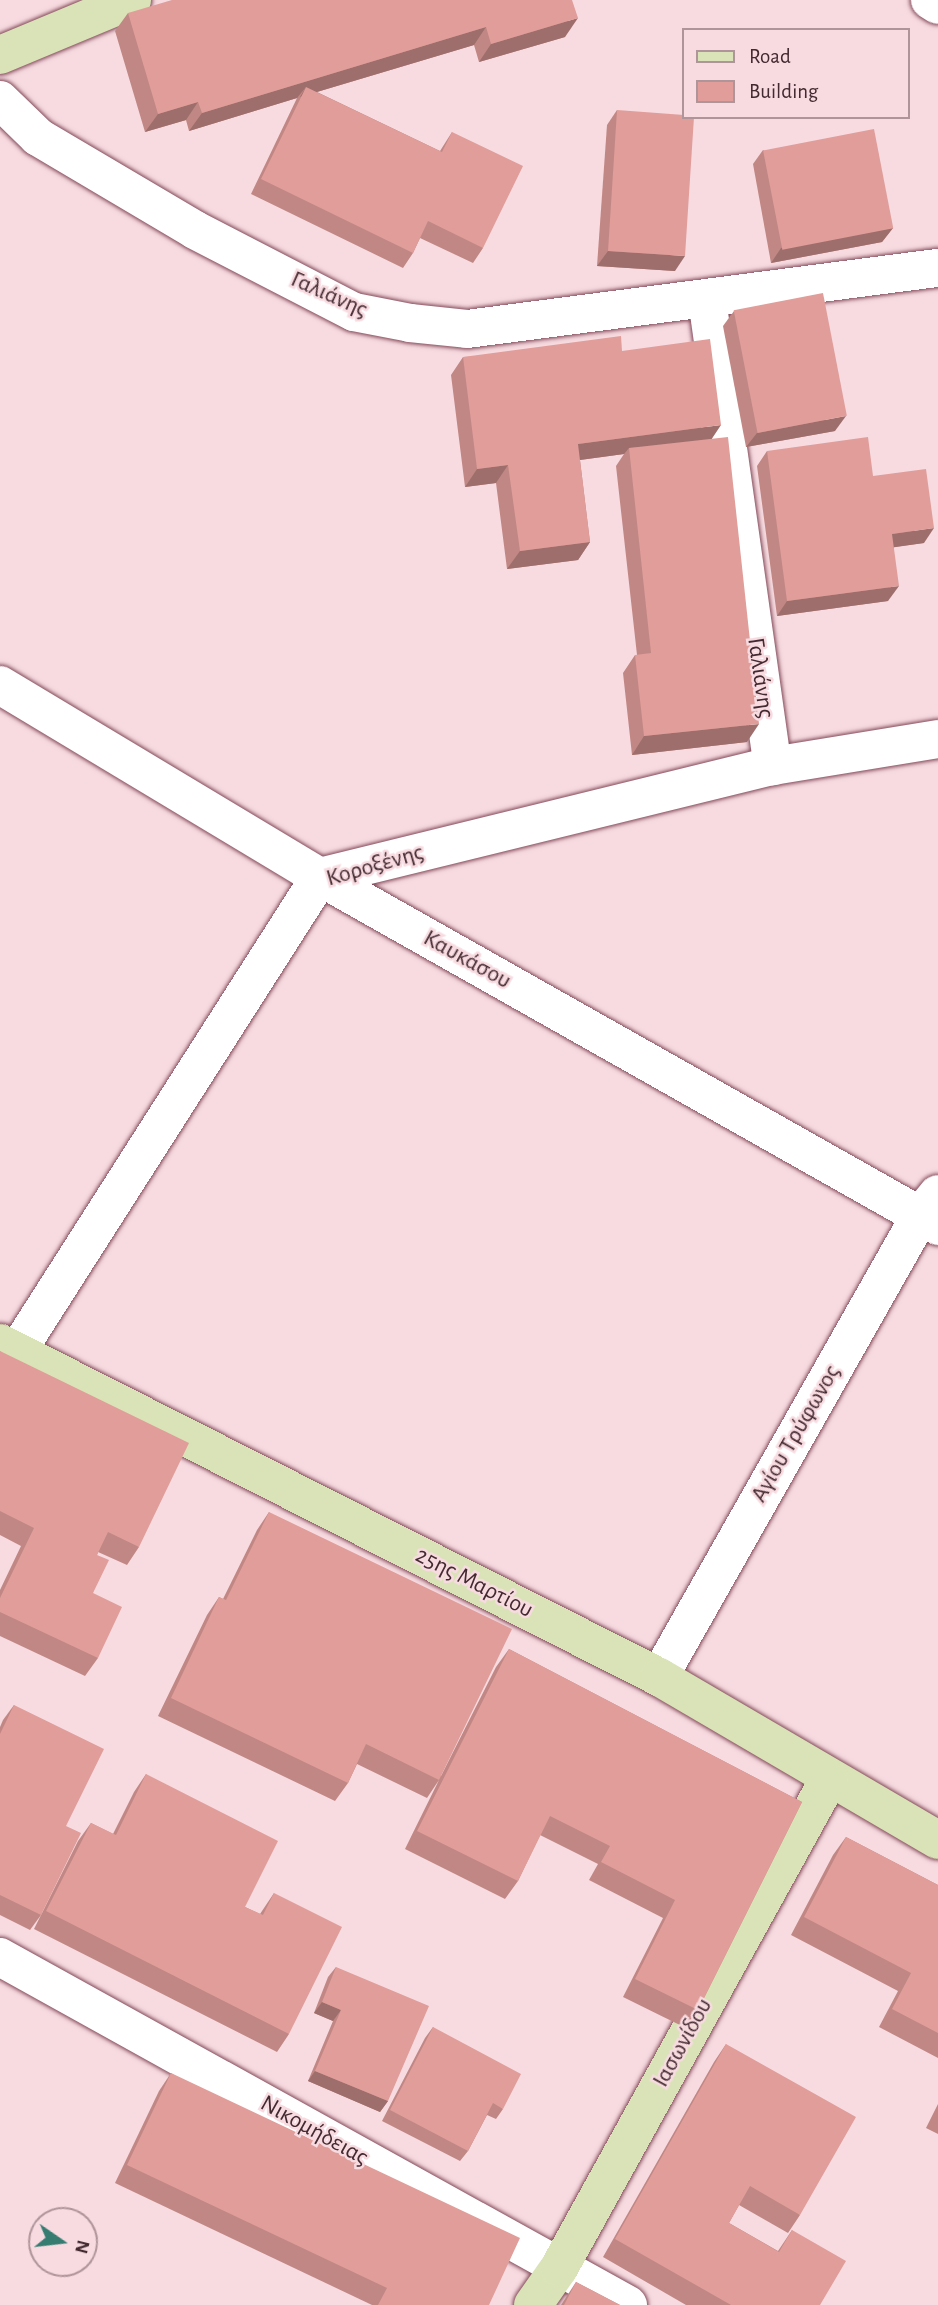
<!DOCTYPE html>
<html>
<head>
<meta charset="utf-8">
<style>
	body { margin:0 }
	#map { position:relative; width:938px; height:2305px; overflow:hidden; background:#f7dbe1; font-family:"Alegreya Sans",sans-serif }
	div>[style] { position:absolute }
	.roads { filter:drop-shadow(0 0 2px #834959) drop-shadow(0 0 2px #834959) }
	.street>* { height:38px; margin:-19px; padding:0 19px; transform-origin:19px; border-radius:19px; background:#fff }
	.secondary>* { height:38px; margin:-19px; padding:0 19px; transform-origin:19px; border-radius:19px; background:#dae3b7 }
	.wall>* { inset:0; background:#c18784 }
	.shaded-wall>* { inset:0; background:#9d6e6b }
	.building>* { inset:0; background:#e09d99; transform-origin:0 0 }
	span { translate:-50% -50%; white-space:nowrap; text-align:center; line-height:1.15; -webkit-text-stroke:5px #f7dbe1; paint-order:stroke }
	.street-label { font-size:24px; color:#432930 }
	.legend { position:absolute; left:682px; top:28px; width:228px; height:91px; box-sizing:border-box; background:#f7dbe1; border:2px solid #af949a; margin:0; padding:9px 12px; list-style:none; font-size:21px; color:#432930 }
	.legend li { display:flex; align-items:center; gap:14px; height:35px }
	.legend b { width:35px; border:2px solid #af949a }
	.north { position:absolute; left:28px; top:2207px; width:70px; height:70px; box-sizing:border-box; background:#f7dbe1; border:2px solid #af949a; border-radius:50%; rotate:104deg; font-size:19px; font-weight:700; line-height:28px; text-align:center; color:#432930 }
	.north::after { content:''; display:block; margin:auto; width:24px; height:32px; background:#367c71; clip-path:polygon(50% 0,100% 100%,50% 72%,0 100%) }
</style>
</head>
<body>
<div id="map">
	<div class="roads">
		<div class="street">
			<i style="left:930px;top:0;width:9px;rotate:32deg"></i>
			<i style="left:0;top:100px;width:53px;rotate:44.2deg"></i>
			<i style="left:38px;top:137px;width:182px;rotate:30.6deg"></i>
			<i style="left:195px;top:230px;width:179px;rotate:27.3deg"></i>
			<i style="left:354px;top:312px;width:57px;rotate:11.1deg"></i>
			<i style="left:410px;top:323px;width:57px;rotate:6deg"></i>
			<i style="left:467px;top:329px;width:475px;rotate:-7.4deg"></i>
			<i style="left:707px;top:299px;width:472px;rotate:82deg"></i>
			<i style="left:0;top:685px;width:373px;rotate:31deg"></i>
			<i style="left:320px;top:877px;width:710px;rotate:29.45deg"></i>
			<i style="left:16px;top:1353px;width:565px;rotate:-57.44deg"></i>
			<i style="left:320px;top:877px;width:466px;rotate:-13.8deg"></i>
			<i style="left:773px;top:766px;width:167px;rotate:-9.3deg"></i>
			<i style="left:659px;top:1677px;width:530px;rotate:-60.48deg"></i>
			<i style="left:920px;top:1216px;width:28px;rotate:-51deg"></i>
			<i style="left:0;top:1957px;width:718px;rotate:28.99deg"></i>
		</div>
		<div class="secondary">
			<i style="left:0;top:55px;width:143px;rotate:-22.6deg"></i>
			<i style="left:0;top:1343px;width:739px;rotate:26.88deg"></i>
			<i style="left:659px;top:1677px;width:323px;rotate:30.3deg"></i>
			<i style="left:533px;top:2305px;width:45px;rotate:-54.9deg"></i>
			<i style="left:559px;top:2268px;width:559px;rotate:-61.09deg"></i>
		</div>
	</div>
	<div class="wall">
		<i style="clip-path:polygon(572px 0,565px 37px,479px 62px,474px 45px,317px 92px,440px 151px,452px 132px,483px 248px,473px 263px,420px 238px,413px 253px,403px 268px,251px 194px,297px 98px,189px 131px,186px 120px,145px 132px,115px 31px,128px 13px)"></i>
		<i style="clip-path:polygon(617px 110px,675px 271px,597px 266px,607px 125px)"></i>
		<i style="clip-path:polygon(763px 150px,893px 228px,882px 242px,771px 263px,753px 164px)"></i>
		<i style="clip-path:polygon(734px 311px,835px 431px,746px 447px,723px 326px)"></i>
		<i style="clip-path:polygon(622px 351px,712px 438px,747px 742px,632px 755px,623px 673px,635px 655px,637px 655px,616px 466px,624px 454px,580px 460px,590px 542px,578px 560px,507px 569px,496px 483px,465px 487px,451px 375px,463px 357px)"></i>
		<i style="clip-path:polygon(767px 451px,873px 476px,924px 543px,894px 547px,888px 601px,777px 616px,757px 466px)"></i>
		<i style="clip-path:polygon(0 1351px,139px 1547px,127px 1565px,98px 1552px,97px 1555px,93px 1593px,98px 1658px,85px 1676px,0 1636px,0 1590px,21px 1546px,0 1535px)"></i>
		<i style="clip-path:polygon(269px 1512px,441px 1776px,496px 1667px,509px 1649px,802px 1802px,698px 2010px,686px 2028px,623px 1997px,663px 1918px,589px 1880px,598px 1864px,540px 1835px,518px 1881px,505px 1899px,405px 1849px,439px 1780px,427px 1798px,357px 1764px,348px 1783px,335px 1801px,158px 1716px,207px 1615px,219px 1597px,223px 1599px,257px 1530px)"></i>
		<i style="clip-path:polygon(14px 1705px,66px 1826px,41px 1915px,30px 1930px,0 1915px,0 1727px,3px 1720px)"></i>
		<i style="clip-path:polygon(146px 1774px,245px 1907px,260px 1914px,274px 1893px,289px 2034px,277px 2052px,34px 1929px,78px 1841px,91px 1823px,113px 1834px,134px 1792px)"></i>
		<i style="clip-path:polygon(846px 1837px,938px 1885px,938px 2058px,879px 2027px,898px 1991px,791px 1935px,833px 1855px)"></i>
		<i style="clip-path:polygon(336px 1967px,388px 2101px,380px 2112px,308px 2081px,333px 2021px,314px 2013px,328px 1977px)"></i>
		<i style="clip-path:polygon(433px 2027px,503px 2109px,496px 2119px,487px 2115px,468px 2151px,460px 2161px,382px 2121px,425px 2038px)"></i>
		<i style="clip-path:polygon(726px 2044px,800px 2215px,788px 2233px,739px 2205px,729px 2223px,778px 2251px,792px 2230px,820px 2305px,686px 2305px,603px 2257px,714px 2062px)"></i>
		<i style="clip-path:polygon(171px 2073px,489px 2305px,372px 2305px,115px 2183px,159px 2091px)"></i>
		<i style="clip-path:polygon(938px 2104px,938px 2134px,926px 2128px)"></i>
		<i style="clip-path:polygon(576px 2282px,620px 2305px,561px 2305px)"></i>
	</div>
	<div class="shaded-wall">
		<i style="clip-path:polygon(578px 18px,565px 37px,479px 62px,491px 44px)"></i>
		<i style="clip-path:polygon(486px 27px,474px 45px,300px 97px,306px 87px,297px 98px,189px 131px,202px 113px)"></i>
		<i style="clip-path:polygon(198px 102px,186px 120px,145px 132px,158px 114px)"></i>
		<i style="clip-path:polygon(893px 228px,882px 242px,771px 263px,781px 248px)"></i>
		<i style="clip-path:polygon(608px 251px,685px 256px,675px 271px,597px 266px)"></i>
		<i style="clip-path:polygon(846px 416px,835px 431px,746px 447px,757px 433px)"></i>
		<i style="clip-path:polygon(721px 425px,709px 443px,629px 448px,624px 454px,565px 462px,578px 444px)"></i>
		<i style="clip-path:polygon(508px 465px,496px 483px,465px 487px,477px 469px)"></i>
		<i style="clip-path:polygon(934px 528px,924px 543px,882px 549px,892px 534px)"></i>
		<i style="clip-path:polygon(590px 542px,578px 560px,507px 569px,520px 551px)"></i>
		<i style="clip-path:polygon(899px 586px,888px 601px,777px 616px,787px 601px)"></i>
		<i style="clip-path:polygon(759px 724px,747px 742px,632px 755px,644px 736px)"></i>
		<i style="clip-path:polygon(322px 2002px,341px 2010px,333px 2021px,314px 2013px)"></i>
		<i style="clip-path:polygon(315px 2071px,388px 2101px,380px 2112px,308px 2081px)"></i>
	</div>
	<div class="building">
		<i style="clip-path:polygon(172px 0,572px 0,578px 18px,491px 44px,486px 27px,202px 113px,198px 102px,158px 114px,128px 13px)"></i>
		<i style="clip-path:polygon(306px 87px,442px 152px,452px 132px,523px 166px,483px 248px,428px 221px,413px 253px,261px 179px)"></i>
		<i style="clip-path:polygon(617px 110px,684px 115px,684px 117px,694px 117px,685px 256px,608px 251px)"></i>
		<i style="left:874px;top:129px;width:101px;height:113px;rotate:79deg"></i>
		<i style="left:823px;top:293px;width:125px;height:91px;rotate:79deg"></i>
		<i style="clip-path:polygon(621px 336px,622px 351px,710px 339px,721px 425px,578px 444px,590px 542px,520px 551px,508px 465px,477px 469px,463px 357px)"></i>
		<i style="clip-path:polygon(728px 437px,759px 724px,644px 736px,635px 655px,651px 653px,629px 448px)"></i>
		<i style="clip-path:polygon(868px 437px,873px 476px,926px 469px,934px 528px,892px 534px,899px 586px,787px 601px,767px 451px)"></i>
		<i style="clip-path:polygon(0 1351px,189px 1443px,139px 1547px,108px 1532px,97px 1555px,109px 1560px,93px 1593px,122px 1607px,98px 1658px,0 1612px,0 1598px,34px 1528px,0 1511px)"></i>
		<i style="clip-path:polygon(269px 1512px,512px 1629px,439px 1780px,366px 1744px,348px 1783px,171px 1698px,219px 1597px,226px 1600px)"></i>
		<i style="clip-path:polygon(509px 1649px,802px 1802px,698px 2010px,635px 1979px,675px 1900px,601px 1862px,610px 1846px,550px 1816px,518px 1881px,417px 1831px)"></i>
		<i style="clip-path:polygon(14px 1705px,104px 1749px,66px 1826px,81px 1833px,41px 1915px,0 1895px,0 1734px)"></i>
		<i style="clip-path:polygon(146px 1774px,278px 1841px,245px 1907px,263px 1915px,274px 1893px,342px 1927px,289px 2034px,46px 1911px,91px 1823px,116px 1835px)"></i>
		<i style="clip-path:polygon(846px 1837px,938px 1885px,938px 2033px,892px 2009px,911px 1973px,804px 1917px)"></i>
		<i style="clip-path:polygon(336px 1967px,429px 2006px,388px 2101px,315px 2071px,341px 2010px,322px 2002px)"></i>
		<i style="clip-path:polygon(433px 2027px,521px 2074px,503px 2109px,493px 2103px,468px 2151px,390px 2110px)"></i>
		<i style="clip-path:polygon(726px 2044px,856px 2117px,800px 2215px,750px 2186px,729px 2223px,779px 2252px,792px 2230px,846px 2261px,820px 2305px,731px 2305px,615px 2239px)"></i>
		<i style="clip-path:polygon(171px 2073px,520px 2238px,489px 2305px,378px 2305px,387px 2288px,127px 2165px)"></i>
		<i style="clip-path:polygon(576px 2282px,620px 2305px,564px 2305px)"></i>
	</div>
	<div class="street-label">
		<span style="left:329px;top:295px;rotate:24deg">Γαλιάνης</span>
		<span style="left:760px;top:678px;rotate:82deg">Γαλιάνης</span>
		<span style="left:375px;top:866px;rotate:-16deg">Κοροξένης</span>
		<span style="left:467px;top:960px;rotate:29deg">Καυκάσου</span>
		<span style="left:796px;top:1434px;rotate:-60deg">Αγίου Τρύφωνος</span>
		<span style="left:474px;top:1583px;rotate:27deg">25ης Μαρτίου</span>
		<span style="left:683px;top:2043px;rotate:-61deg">Ιασωνίδου</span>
		<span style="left:314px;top:2131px;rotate:29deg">Νικομήδειας</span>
	</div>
	<ul class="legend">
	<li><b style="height:9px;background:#dae3b7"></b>Road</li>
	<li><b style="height:19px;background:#e09d99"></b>Building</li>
	</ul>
	<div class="north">N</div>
</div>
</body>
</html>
